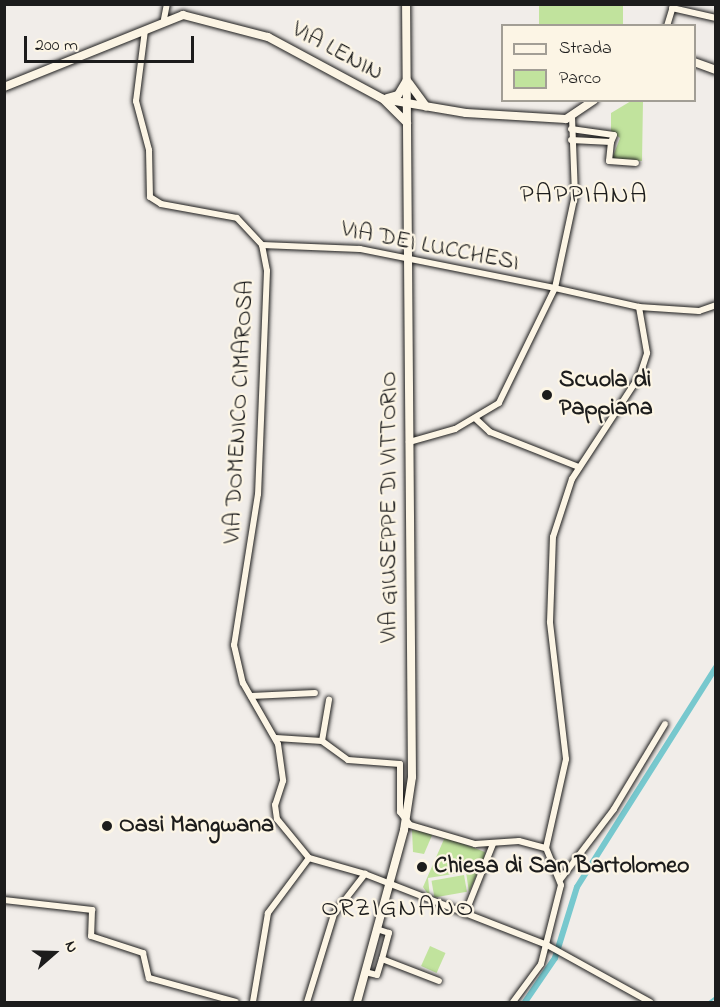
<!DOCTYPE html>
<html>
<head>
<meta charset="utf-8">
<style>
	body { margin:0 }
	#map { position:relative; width:720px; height:1007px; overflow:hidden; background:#f1ede9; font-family:"Indie Flower",sans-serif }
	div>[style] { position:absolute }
	.green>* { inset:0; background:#c1e39d; transform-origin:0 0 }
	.stream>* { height:1.5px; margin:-0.75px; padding:0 0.75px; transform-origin:0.75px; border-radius:0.75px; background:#77c8ce }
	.canal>* { height:6px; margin:-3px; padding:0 3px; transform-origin:3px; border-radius:3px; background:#77c8ce }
	.roads { filter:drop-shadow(0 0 2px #1c1c1c) drop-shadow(0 0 2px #1c1c1c) }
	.street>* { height:6px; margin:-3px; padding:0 3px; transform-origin:3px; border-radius:3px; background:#fcf5e5 }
	.secondary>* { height:8px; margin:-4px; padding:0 4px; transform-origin:4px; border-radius:4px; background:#fcf5e5 }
	.dots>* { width:16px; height:16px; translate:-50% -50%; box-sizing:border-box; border:3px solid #fcf5e5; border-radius:50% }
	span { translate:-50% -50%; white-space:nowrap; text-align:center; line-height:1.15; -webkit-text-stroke:4.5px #fcf5e5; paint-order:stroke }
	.street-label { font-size:24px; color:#1c1c1c }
	.poi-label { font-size:24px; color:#1c1c1c; font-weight:700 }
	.left { translate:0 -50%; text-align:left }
	.quarter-label { font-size:27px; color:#1c1c1c; letter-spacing:1.5px }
	.frame { position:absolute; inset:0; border:6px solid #1c1c1c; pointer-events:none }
	.legend { position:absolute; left:501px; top:24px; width:195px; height:78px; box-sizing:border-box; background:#fcf5e5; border:2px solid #a29e95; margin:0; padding:8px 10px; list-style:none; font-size:18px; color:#1c1c1c }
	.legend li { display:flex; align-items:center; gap:12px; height:30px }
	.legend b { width:30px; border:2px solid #a29e95 }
	.north { position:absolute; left:24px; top:923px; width:60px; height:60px; -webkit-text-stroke:4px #fcf5e5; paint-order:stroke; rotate:70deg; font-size:16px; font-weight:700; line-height:24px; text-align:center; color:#1c1c1c }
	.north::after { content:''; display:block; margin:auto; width:21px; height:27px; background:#1c1c1c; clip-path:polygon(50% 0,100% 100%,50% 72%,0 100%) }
	.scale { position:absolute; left:24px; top:36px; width:170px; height:27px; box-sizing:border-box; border:3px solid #1c1c1c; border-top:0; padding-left:8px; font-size:18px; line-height:21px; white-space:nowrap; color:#1c1c1c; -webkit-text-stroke:4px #fcf5e5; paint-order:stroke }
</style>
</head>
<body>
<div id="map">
	<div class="green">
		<i style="left:539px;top:5px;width:84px;height:20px"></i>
		<i style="clip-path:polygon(631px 101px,643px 101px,642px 161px,612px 159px,620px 138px,611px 131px,611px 113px)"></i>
		<i style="clip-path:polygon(412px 830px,433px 833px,424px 854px,413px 852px)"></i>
		<i style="clip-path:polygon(445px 837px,485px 852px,484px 858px,469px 892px,466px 872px,428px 878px,430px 897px,423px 887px)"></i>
		<i style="left:464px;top:875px;width:17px;height:33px;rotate:80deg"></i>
		<i style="left:430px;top:946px;width:17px;height:22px;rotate:24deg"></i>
	</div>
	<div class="stream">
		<i style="left:709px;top:1002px;width:9px;rotate:-36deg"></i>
	</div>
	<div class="canal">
		<i style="left:525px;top:1002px;width:53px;rotate:-55.7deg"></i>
		<i style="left:555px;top:958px;width:74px;rotate:-72.8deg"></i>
		<i style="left:577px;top:887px;width:260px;rotate:-57.7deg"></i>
	</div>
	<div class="roads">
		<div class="street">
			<i style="left:672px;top:8px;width:45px;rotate:12.8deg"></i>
			<i style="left:164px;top:19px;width:15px;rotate:-79deg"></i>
			<i style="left:667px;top:26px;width:21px;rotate:-73deg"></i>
			<i style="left:145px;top:30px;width:72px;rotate:97.2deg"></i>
			<i style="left:136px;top:101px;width:51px;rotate:75.1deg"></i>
			<i style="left:149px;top:150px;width:47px;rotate:88.8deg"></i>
			<i style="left:150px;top:197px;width:13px;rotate:32deg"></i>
			<i style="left:161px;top:204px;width:77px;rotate:10.4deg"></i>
			<i style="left:237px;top:218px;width:37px;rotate:47deg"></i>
			<i style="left:262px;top:245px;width:26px;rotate:79deg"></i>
			<i style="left:267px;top:271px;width:223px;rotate:92.3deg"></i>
			<i style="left:258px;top:494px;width:153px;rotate:99deg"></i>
			<i style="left:234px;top:645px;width:39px;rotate:77deg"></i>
			<i style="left:243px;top:683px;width:70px;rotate:60.2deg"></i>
			<i style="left:278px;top:744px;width:37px;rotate:82deg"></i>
			<i style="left:283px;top:781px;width:25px;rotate:108deg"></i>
			<i style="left:275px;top:805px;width:14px;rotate:82deg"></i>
			<i style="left:277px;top:819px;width:50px;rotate:50.6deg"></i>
			<i style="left:309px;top:858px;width:69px;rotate:126.7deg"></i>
			<i style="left:268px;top:913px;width:90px;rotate:99.6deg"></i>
			<i style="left:571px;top:129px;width:43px;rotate:7.9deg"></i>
			<i style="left:614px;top:135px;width:8px;rotate:113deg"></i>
			<i style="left:611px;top:142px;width:40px;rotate:-177.1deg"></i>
			<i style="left:611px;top:142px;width:19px;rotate:96deg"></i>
			<i style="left:609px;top:161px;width:27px;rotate:4deg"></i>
			<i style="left:262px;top:245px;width:98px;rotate:2.3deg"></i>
			<i style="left:360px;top:249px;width:199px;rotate:11.3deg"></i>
			<i style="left:555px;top:288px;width:128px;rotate:116deg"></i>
			<i style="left:499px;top:403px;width:51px;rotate:149.4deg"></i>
			<i style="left:455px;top:429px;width:48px;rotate:164.2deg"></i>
			<i style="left:639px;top:307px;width:60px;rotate:3.8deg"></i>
			<i style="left:699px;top:311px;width:18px;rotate:-19deg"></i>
			<i style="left:476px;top:419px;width:19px;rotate:43deg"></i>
			<i style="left:490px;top:432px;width:96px;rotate:21.5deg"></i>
			<i style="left:251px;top:696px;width:64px;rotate:-2.7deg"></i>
			<i style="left:276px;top:738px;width:46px;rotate:3.7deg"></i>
			<i style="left:322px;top:741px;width:32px;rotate:36deg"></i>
			<i style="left:348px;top:760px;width:52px;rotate:4.4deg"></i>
			<i style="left:400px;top:764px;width:48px;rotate:90deg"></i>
			<i style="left:400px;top:812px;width:16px;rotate:52deg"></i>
			<i style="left:410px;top:825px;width:68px;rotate:16.3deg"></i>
			<i style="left:475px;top:844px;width:44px;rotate:-3.9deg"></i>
			<i style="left:519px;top:841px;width:28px;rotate:15deg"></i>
			<i style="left:322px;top:741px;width:42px;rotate:-80.3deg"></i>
			<i style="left:309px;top:858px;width:58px;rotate:15.9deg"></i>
			<i style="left:560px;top:880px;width:89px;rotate:-52.7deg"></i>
			<i style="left:614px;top:809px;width:99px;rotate:-59deg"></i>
			<i style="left:4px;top:900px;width:89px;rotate:6.5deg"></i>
			<i style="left:92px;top:910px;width:26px;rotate:92deg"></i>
			<i style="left:91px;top:936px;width:55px;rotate:18.1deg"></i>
			<i style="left:143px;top:953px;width:26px;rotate:77deg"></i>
			<i style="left:149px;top:978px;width:90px;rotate:15.4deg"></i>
			<i style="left:465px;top:914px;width:75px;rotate:-68.2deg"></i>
			<i style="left:382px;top:959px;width:61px;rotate:21.1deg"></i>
			<i style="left:365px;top:972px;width:12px;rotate:14deg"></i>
			<i style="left:377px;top:975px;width:17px;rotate:-73deg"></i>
			<i style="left:382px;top:959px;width:27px;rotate:-75deg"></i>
			<i style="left:389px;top:933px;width:13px;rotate:-162deg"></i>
			<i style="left:307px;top:1002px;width:92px;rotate:-72.9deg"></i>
			<i style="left:334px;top:914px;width:51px;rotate:-52.2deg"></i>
			<i style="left:365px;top:874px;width:195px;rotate:21.3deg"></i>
			<i style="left:547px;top:945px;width:118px;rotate:29deg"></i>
			<i style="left:513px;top:1002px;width:47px;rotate:-53.6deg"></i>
			<i style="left:541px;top:964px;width:81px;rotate:-75.8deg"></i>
			<i style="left:561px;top:885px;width:40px;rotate:-112deg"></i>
			<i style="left:546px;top:848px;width:91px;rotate:-77.3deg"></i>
			<i style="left:566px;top:759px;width:138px;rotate:-96.7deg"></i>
			<i style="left:550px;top:622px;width:85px;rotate:-88deg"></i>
			<i style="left:553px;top:537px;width:61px;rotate:-71.9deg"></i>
			<i style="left:572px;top:479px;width:124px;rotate:-56.8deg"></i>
			<i style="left:640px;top:375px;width:23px;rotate:-72deg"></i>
			<i style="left:647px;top:353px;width:47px;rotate:-99.9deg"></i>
			<i style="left:639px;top:307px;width:86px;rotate:-167.3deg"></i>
			<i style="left:555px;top:288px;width:95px;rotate:-77.9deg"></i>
			<i style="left:575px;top:195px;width:77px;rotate:-92.2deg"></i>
		</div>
		<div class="secondary">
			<i style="left:694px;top:62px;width:23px;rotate:20deg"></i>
			<i style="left:409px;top:83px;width:29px;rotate:54deg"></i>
			<i style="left:4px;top:87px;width:193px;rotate:-21.9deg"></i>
			<i style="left:183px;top:15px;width:88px;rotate:14.5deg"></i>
			<i style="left:268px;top:37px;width:131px;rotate:28.3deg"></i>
			<i style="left:383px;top:99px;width:34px;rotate:45deg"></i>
			<i style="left:387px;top:98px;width:11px;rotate:-15deg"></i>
			<i style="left:398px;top:95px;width:17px;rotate:-59deg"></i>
			<i style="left:389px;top:100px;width:78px;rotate:9.6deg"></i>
			<i style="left:466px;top:113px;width:100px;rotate:3.4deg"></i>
			<i style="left:566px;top:119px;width:34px;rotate:-34deg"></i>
			<i style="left:357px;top:1002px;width:178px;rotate:-74.7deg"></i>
			<i style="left:404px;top:830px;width:54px;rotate:-81.4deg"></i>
			<i style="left:412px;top:777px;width:773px;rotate:-90.44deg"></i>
		</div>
	</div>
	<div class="dots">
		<i style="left:547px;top:395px;background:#1c1c1c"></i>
		<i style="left:107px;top:826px;background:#1c1c1c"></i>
		<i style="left:422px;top:867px;background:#1c1c1c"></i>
	</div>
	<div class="street-label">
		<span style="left:337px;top:52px;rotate:28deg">VIA LENIN</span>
		<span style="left:430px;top:247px;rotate:11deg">VIA DEI LUCCHESI</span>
		<span style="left:240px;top:412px;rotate:-87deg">VIA DOMENICO CIMAROSA</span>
		<span style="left:390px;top:507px;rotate:-90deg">VIA GIUSEPPE DI VITTORIO</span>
	</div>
	<div class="poi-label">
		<span class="left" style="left:559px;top:395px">Scuola di<br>Pappiana</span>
		<span class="left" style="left:119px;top:826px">Oasi Mangwana</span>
		<span class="left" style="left:434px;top:867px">Chiesa di San Bartolomeo</span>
	</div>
	<div class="quarter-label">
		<span style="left:584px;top:196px">PAPPIANA</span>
		<span style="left:398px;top:909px">ORZIGNANO</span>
	</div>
	<div class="frame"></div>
	<ul class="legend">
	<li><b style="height:8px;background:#fcf5e5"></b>Strada</li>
	<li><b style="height:16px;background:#c1e39d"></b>Parco</li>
	</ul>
	<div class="north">N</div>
	<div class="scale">200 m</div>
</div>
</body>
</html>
